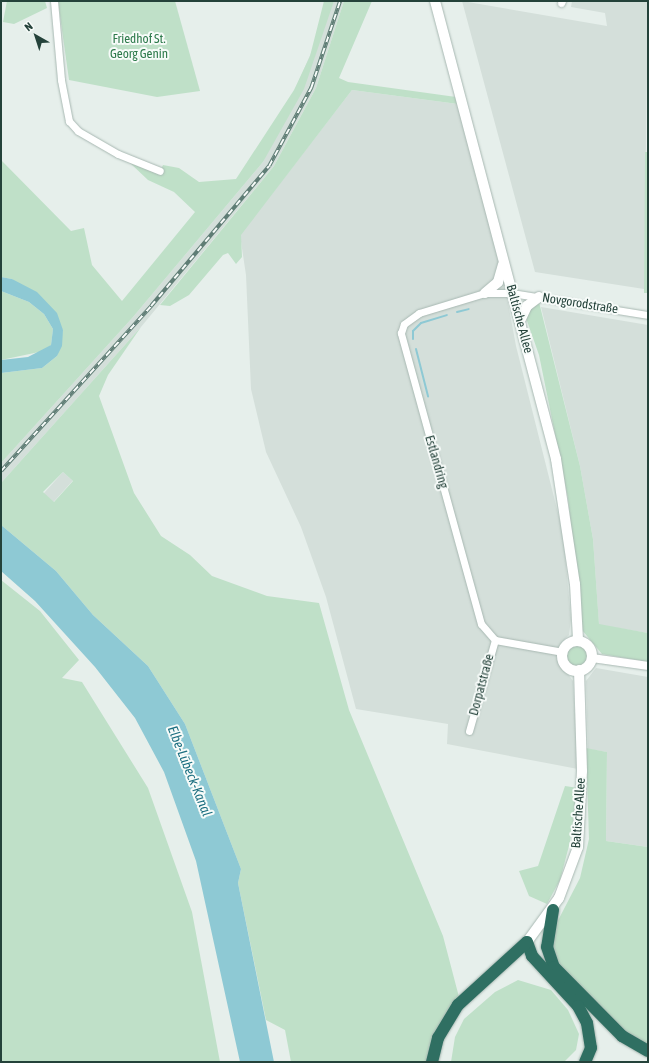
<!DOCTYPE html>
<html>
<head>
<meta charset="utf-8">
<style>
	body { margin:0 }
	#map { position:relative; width:649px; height:1063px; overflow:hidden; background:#e6efeb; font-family:"Asap Condensed",sans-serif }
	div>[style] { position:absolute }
	.built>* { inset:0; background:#d4dfda; transform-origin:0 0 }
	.green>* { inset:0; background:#bfe0c8 }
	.round { border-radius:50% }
	.water>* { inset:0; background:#8ec9d4 }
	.stream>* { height:2px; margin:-1px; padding:0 1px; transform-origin:1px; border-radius:1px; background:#8ec9d4 }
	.roads { filter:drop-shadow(0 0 1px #a8b8b2) drop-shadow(0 0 1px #a8b8b2) }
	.minor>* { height:7px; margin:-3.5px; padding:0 3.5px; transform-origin:3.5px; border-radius:3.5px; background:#fff }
	.tertiary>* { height:8px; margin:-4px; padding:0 4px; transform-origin:4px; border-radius:4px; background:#fff }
	.secondary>* { height:10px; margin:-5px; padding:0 5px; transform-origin:5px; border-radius:5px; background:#fff }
	.secondary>.ring { margin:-5px; padding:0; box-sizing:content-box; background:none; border:10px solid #fff; border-radius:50% }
	.motorway>* { height:12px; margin:-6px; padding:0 6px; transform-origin:6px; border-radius:6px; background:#2f6f62 }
	.rail>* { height:3.5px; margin-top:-1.75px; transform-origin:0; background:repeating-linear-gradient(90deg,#f7fbf9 0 6px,#5f7d75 0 12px); box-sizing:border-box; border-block:1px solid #5f7d75 }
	span { translate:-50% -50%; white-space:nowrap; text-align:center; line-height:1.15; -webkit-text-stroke:4px #f7fbf9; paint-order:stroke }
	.park-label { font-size:13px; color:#2d7a4b }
	.street-label { font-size:13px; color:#24423a }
	.water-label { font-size:14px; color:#1c6f80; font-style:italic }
	.frame { position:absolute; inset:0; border:2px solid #24423a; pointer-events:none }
	.north { position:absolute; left:16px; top:16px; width:40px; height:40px; -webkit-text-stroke:3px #f7fbf9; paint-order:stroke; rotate:321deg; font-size:11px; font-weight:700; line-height:16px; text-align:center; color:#24423a }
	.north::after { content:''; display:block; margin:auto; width:14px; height:18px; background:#24423a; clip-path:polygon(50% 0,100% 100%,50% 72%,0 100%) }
</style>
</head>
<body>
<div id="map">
	<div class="built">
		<i style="clip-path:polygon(334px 1px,344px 1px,316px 88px,274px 166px,141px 327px,1px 483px,1px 463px,133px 317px,263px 162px)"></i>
		<i style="clip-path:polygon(462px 1px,607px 26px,605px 13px,571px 7px,572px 1px,648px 1px,644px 289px,535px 272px)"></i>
		<i style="clip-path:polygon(352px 90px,458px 104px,502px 270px,516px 346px,563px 533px,571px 619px,569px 635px,561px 643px,558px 660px,573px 681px,578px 769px,447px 744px,448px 724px,356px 709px,326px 597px,301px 527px,266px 452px,251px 389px,246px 275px,240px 235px)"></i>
		<i style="clip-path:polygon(541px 307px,648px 325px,648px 633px,599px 625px,593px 539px,580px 466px)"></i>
		<i style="left:63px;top:472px;width:13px;height:29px;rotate:42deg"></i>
		<i style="clip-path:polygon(596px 668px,648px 677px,648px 847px,606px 841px,607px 752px,588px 749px,586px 681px)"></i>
	</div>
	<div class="green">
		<i style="clip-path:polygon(7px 1px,45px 1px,47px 8px,14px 24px,3px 22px)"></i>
		<i style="clip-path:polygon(58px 1px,175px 1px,200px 91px,157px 97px,69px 80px)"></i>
		<i style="clip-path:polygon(324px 1px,334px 1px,304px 89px,263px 162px,133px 317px,1px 463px,1px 373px,42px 368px,57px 356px,63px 330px,12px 279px,1px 277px,1px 160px,71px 231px,84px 228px,92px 265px,122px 301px,195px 212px,174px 192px,148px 180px,130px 163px,159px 174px,163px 165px,179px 168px,199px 182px,236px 179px,294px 90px,310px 56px)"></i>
		<i style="clip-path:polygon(344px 1px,372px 1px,339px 78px,348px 82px,456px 97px,458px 104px,352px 90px,241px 235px,242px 257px,236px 264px,228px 253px,223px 255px,189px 295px,170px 306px,160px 305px,274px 166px,316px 88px)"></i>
		<i style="clip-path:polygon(645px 152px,648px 152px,648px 293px,644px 293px)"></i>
		<i style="clip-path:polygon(1px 291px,29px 302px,44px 314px,53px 329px,51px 345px,44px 351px,1px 360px)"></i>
		<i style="clip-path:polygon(539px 302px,580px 466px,593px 539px,599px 624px,648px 633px,648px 662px,602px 654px,582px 630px,568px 498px,539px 355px,526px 318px,530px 307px)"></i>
		<i style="clip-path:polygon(evenodd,141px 327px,108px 375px,99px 396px,134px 493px,161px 536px,190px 555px,212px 576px,267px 596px,319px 603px,349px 710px,443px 936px,459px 997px,427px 1062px,291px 1062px,285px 1030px,266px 1020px,238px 883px,241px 869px,185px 724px,148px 666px,93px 615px,56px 571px,1px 525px,1px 483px,141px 327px,63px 472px,73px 481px,54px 502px,43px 492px,63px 472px)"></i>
		<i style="clip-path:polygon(1px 580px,40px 611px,79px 660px,62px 678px,82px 682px,148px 788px,192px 912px,220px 1062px,1px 1062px)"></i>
		<i class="round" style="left:566px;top:644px;width:22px;height:22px"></i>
		<i style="clip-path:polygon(586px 748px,607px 752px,606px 841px,648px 847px,648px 1045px,622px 1030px,553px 959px,551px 934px,580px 878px,589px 839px)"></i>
		<i style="clip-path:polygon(565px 786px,578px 788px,570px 842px,560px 880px,547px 904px,529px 896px,519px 871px,538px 866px)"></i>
		<i style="clip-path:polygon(518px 980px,551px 990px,568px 1010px,579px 1034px,576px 1050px,564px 1062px,451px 1062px,455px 1037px,464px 1019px,495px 992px)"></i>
	</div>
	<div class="water">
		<i style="clip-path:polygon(1px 277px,12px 279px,37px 292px,57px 313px,63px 330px,62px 346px,57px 356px,42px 368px,1px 373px,1px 360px,28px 357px,51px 345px,53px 329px,44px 314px,29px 302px,1px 291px)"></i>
		<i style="clip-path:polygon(1px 525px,56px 571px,93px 615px,148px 666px,185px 724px,241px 869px,238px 883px,274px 1062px,240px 1062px,196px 861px,164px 772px,135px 718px,95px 667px,35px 601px,1px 571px)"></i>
	</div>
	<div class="stream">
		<i style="left:457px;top:312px;width:12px;rotate:-14deg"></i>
		<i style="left:413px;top:339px;width:8px;rotate:-90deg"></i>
		<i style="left:413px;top:331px;width:11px;rotate:-45deg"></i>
		<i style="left:421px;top:323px;width:27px;rotate:-17deg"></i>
		<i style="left:416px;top:349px;width:49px;rotate:75.7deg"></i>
	</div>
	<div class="roads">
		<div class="minor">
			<i style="left:54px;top:1px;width:79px;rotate:84.9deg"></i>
			<i style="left:61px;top:80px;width:42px;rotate:79deg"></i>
			<i style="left:69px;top:121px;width:13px;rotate:48deg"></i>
			<i style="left:78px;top:131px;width:46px;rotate:29.9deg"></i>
			<i style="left:118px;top:154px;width:45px;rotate:22deg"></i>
			<i style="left:561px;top:3px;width:2px;rotate:-63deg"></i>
			<i style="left:563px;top:652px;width:69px;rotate:-170deg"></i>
			<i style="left:495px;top:640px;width:21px;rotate:-131deg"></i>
			<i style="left:481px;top:624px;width:302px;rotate:-105.4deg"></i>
			<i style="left:401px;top:333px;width:9px;rotate:-72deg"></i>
			<i style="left:404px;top:324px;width:19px;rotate:-36deg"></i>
			<i style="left:419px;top:313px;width:69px;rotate:-16.9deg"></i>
			<i style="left:485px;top:293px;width:27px"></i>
			<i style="left:512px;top:293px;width:138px;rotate:9.2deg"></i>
			<i style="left:469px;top:731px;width:95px;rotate:-74.1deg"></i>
		</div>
		<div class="tertiary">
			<i style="left:592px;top:658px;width:57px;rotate:8.1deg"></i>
		</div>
		<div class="secondary">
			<i style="left:435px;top:1px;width:474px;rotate:75.2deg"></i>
			<i style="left:556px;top:459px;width:126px;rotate:81.4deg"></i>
			<i style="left:575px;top:584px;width:56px;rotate:86.9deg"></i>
			<i style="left:485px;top:293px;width:17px;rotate:-40deg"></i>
			<i style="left:498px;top:282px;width:18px;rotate:-74deg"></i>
			<i style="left:520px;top:321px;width:17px;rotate:-65deg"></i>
			<i style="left:527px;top:306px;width:15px;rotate:-37deg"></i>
			<i class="ring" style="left:562px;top:641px;width:20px;height:20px"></i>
			<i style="left:527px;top:942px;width:54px;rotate:-54deg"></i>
			<i style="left:559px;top:898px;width:54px;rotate:-69.6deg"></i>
			<i style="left:578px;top:847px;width:76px;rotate:-87deg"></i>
			<i style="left:582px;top:771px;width:101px;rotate:-91.7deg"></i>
		</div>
		<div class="motorway">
			<i style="left:553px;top:910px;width:37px;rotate:99deg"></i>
			<i style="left:547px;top:947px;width:21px;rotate:71deg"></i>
			<i style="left:554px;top:967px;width:97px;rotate:45.4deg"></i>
			<i style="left:622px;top:1036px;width:30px;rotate:30deg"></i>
			<i style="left:527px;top:942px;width:15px;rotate:70deg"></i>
			<i style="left:532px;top:956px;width:68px;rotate:47.4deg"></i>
			<i style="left:578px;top:1006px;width:19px;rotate:62deg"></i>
			<i style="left:587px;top:1023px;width:25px;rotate:81deg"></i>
			<i style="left:591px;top:1048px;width:15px;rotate:113deg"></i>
			<i style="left:432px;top:1062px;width:25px;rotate:-76deg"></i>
			<i style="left:438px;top:1038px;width:39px;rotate:-59deg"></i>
			<i style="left:458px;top:1005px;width:93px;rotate:-42.4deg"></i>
		</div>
	</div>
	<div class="rail">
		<i style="left:1px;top:471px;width:223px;rotate:-47.7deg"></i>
		<i style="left:151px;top:306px;width:183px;rotate:-49.9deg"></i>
		<i style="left:269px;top:166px;width:89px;rotate:-61.7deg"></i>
		<i style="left:311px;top:88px;width:92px;rotate:-71.6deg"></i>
	</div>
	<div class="park-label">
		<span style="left:139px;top:47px">Friedhof St.<br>Georg Genin</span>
	</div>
	<div class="street-label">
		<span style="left:580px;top:304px;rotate:9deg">Novgorodstraße</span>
		<span style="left:519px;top:319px;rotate:75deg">Baltische Allee</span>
		<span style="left:436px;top:462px;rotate:74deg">Estlandring</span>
		<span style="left:482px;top:685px;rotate:-75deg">Dorpatstraße</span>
		<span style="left:579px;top:813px;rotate:-86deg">Baltische Allee</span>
	</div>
	<div class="water-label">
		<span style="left:190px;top:771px;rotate:68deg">Elbe-Lübeck-Kanal</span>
	</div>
	<div class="frame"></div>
	<div class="north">N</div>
</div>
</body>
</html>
